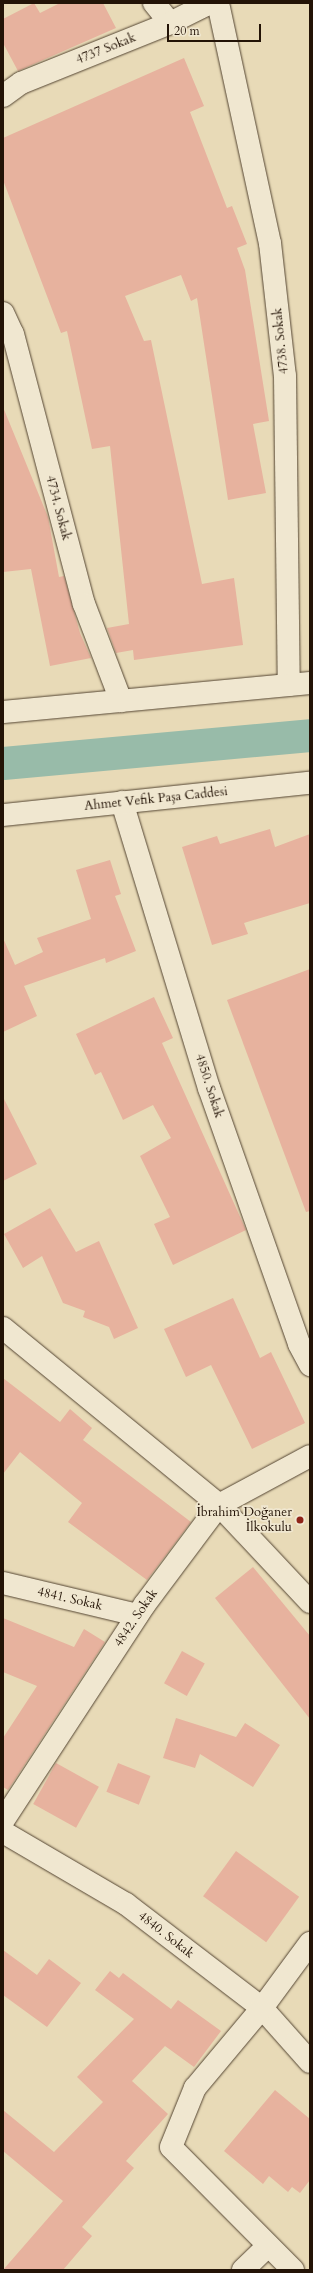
<!DOCTYPE html>
<html>
<head>
<meta charset="utf-8">
<style>
	body { margin:0 }
	#map { position:relative; width:313px; height:2273px; overflow:hidden; background:#e8dab7; font-family:Cardo,serif }
	div>[style] { position:absolute }
	.canal>* { height:33px; margin:-16.5px; padding:0 16.5px; transform-origin:16.5px; border-radius:16.5px; background:#98bba9 }
	.building>* { inset:0; background:#e7b29e; transform-origin:0 0 }
	.roads { filter:drop-shadow(0 0 1px #544532) drop-shadow(0 0 1px #544532) }
	.street>* { height:22px; margin:-11px; padding:0 11px; transform-origin:11px; border-radius:11px; background:#f0e7d0 }
	.secondary>* { height:22px; margin:-11px; padding:0 11px; transform-origin:11px; border-radius:11px; background:#f0e7d0 }
	.dots>* { width:11px; height:11px; translate:-50% -50%; box-sizing:border-box; border:2px solid #f0e7d0; border-radius:50% }
	span { translate:-50% -50%; white-space:nowrap; text-align:center; line-height:1.15; -webkit-text-stroke:3.5px #f0e7d0; paint-order:stroke }
	.street-label { font-size:13px; color:#231306 }
	.poi-label { font-size:13px; color:#231306 }
	.right { translate:-100% -50%; text-align:right }
	.frame { position:absolute; inset:0; border:4px solid #231306; pointer-events:none }
	.scale { position:absolute; left:167px; top:24px; width:94px; height:18px; box-sizing:border-box; border:2px solid #231306; border-top:0; padding-left:5px; font-size:12px; line-height:14px; white-space:nowrap; color:#231306; -webkit-text-stroke:3px #f0e7d0; paint-order:stroke }
</style>
</head>
<body>
<div id="map">
	<div class="canal">
		<i style="left:3px;top:763px;width:308px;rotate:-5.2deg"></i>
	</div>
	<div class="building">
		<i style="clip-path:polygon(34px 3px,40px 13px,60px 3px,103px 3px,116px 28px,18px 71px,3px 43px,3px 19px)"></i>
		<i style="clip-path:polygon(184px 58px,204px 106px,190px 112px,227px 208px,232px 206px,247px 244px,237px 248px,245px 270px,269px 421px,253px 424px,266px 493px,228px 500px,197px 298px,191px 301px,181px 275px,125px 296px,144px 341px,151px 340px,202px 584px,234px 578px,243px 645px,134px 660px,133px 650px,116px 653px,107px 628px,129px 624px,110px 446px,92px 449px,67px 331px,61px 333px,3px 180px,3px 138px)"></i>
		<i style="clip-path:polygon(3px 407px,48px 517px,59px 577px,64px 576px,80px 633px,91px 658px,50px 666px,31px 569px,3px 572px)"></i>
		<i style="clip-path:polygon(270px 829px,275px 847px,310px 834px,310px 903px,244px 923px,248px 934px,212px 945px,182px 847px,217px 836px,220px 844px)"></i>
		<i style="clip-path:polygon(110px 860px,121px 894px,115px 896px,136px 951px,106px 963px,105px 958px,24px 986px,37px 1016px,3px 1032px,3px 938px,15px 965px,43px 952px,37px 938px,91px 919px,76px 870px)"></i>
		<i style="clip-path:polygon(310px 969px,310px 1211px,306px 1212px,227px 1000px)"></i>
		<i style="clip-path:polygon(154px 997px,173px 1038px,162px 1043px,246px 1230px,173px 1265px,154px 1224px,170px 1217px,140px 1156px,171px 1138px,153px 1105px,123px 1120px,101px 1072px,95px 1075px,76px 1034px)"></i>
		<i style="clip-path:polygon(3px 1097px,37px 1164px,3px 1181px)"></i>
		<i style="clip-path:polygon(50px 1208px,76px 1252px,99px 1241px,138px 1328px,114px 1339px,109px 1327px,83px 1317px,85px 1311px,63px 1303px,42px 1256px,23px 1268px,4px 1234px)"></i>
		<i style="clip-path:polygon(233px 1298px,260px 1358px,271px 1352px,305px 1423px,252px 1449px,211px 1365px,186px 1377px,164px 1329px)"></i>
		<i style="clip-path:polygon(3px 1378px,60px 1422px,70px 1409px,92px 1428px,83px 1440px,191px 1522px,147px 1580px,68px 1522px,82px 1503px,20px 1452px,3px 1474px)"></i>
		<i style="clip-path:polygon(253px 1567px,310px 1636px,310px 1719px,215px 1598px)"></i>
		<i style="clip-path:polygon(3px 1618px,74px 1647px,84px 1629px,105px 1642px,8px 1790px,3px 1787px,3px 1738px,37px 1686px,3px 1672px)"></i>
		<i style="left:182px;top:1651px;width:26px;height:37px;rotate:29deg"></i>
		<i style="clip-path:polygon(176px 1718px,236px 1737px,245px 1723px,280px 1745px,253px 1787px,200px 1754px,195px 1768px,163px 1758px)"></i>
		<i style="left:56px;top:1763px;width:49px;height:47px;rotate:29deg"></i>
		<i style="left:118px;top:1763px;width:35px;height:31px;rotate:22deg"></i>
		<i style="left:236px;top:1851px;width:78px;height:56px;rotate:36deg"></i>
		<i style="clip-path:polygon(3px 1950px,37px 1975px,49px 1959px,81px 1983px,47px 2027px,3px 1995px)"></i>
		<i style="clip-path:polygon(110px 1971px,119px 1978px,123px 1973px,171px 2009px,178px 2000px,221px 2031px,194px 2067px,165px 2046px,132px 2081px,168px 2114px,126px 2161px,134px 2168px,82px 2227px,92px 2236px,63px 2270px,3px 2270px,63px 2201px,3px 2151px,3px 2110px,54px 2152px,103px 2102px,77px 2077px,134px 2019px,95px 1990px)"></i>
		<i style="clip-path:polygon(275px 2090px,310px 2119px,310px 2180px,300px 2193px,292px 2187px,288px 2192px,269px 2176px,263px 2184px,224px 2151px)"></i>
	</div>
	<div class="roads">
		<div class="street">
			<i style="left:154px;top:3px;width:26px;rotate:51deg"></i>
			<i style="left:218px;top:3px;width:246px;rotate:77.8deg"></i>
			<i style="left:270px;top:243px;width:134px;rotate:83.6deg"></i>
			<i style="left:285px;top:376px;width:309px;rotate:89.3deg"></i>
			<i style="left:3px;top:96px;width:22px;rotate:-36deg"></i>
			<i style="left:21px;top:83px;width:161px;rotate:-21.9deg"></i>
			<i style="left:170px;top:23px;width:45px;rotate:-26.6deg"></i>
			<i style="left:3px;top:313px;width:23px;rotate:65deg"></i>
			<i style="left:13px;top:334px;width:279px;rotate:75.3deg"></i>
			<i style="left:84px;top:604px;width:104px;rotate:69.1deg"></i>
			<i style="left:122px;top:802px;width:299px;rotate:73.1deg"></i>
			<i style="left:209px;top:1088px;width:271px;rotate:70.6deg"></i>
			<i style="left:299px;top:1344px;width:24px;rotate:62deg"></i>
			<i style="left:3px;top:1583px;width:138px;rotate:13.4deg"></i>
			<i style="left:3px;top:1821px;width:259px;rotate:-56.8deg"></i>
			<i style="left:145px;top:1604px;width:124px;rotate:-53.2deg"></i>
			<i style="left:219px;top:1505px;width:103px;rotate:-28.3deg"></i>
			<i style="left:3px;top:1832px;width:143px;rotate:30.3deg"></i>
			<i style="left:126px;top:1904px;width:171px;rotate:37.4deg"></i>
			<i style="left:262px;top:2008px;width:72px;rotate:48.4deg"></i>
			<i style="left:243px;top:2270px;width:35px;rotate:-44deg"></i>
			<i style="left:293px;top:2270px;width:173px;rotate:-134.8deg"></i>
			<i style="left:171px;top:2147px;width:64px;rotate:-67.9deg"></i>
			<i style="left:195px;top:2088px;width:104px;rotate:-50.1deg"></i>
			<i style="left:262px;top:2008px;width:81px;rotate:-53.6deg"></i>
		</div>
		<div class="secondary">
			<i style="left:3px;top:712px;width:308px;rotate:-5.4deg"></i>
			<i style="left:3px;top:815px;width:309px;rotate:-6deg"></i>
			<i style="left:3px;top:1328px;width:279px;rotate:39.3deg"></i>
			<i style="left:219px;top:1505px;width:133px;rotate:46.8deg"></i>
		</div>
	</div>
	<div class="dots">
		<i style="left:300px;top:1520px;background:#8f2418"></i>
	</div>
	<div class="street-label">
		<span style="left:106px;top:49px;rotate:-22deg">4737 Sokak</span>
		<span style="left:281px;top:341px;rotate:-96deg">4738. Sokak</span>
		<span style="left:58px;top:508px;rotate:75deg">4734. Sokak</span>
		<span style="left:156px;top:799px;rotate:-6deg">Ahmet Vefik Paşa Caddesi</span>
		<span style="left:209px;top:1086px;rotate:72deg">4850. Sokak</span>
		<span style="left:70px;top:1599px;rotate:13deg">4841. Sokak</span>
		<span style="left:136px;top:1618px;rotate:-56deg">4842. Sokak</span>
		<span style="left:166px;top:1935px;rotate:38deg">4840. Sokak</span>
	</div>
	<div class="poi-label">
		<span class="right" style="left:292px;top:1520px">İbrahim Doğaner<br>İlkokulu</span>
	</div>
	<div class="frame"></div>
	<div class="scale">20 m</div>
</div>
</body>
</html>
